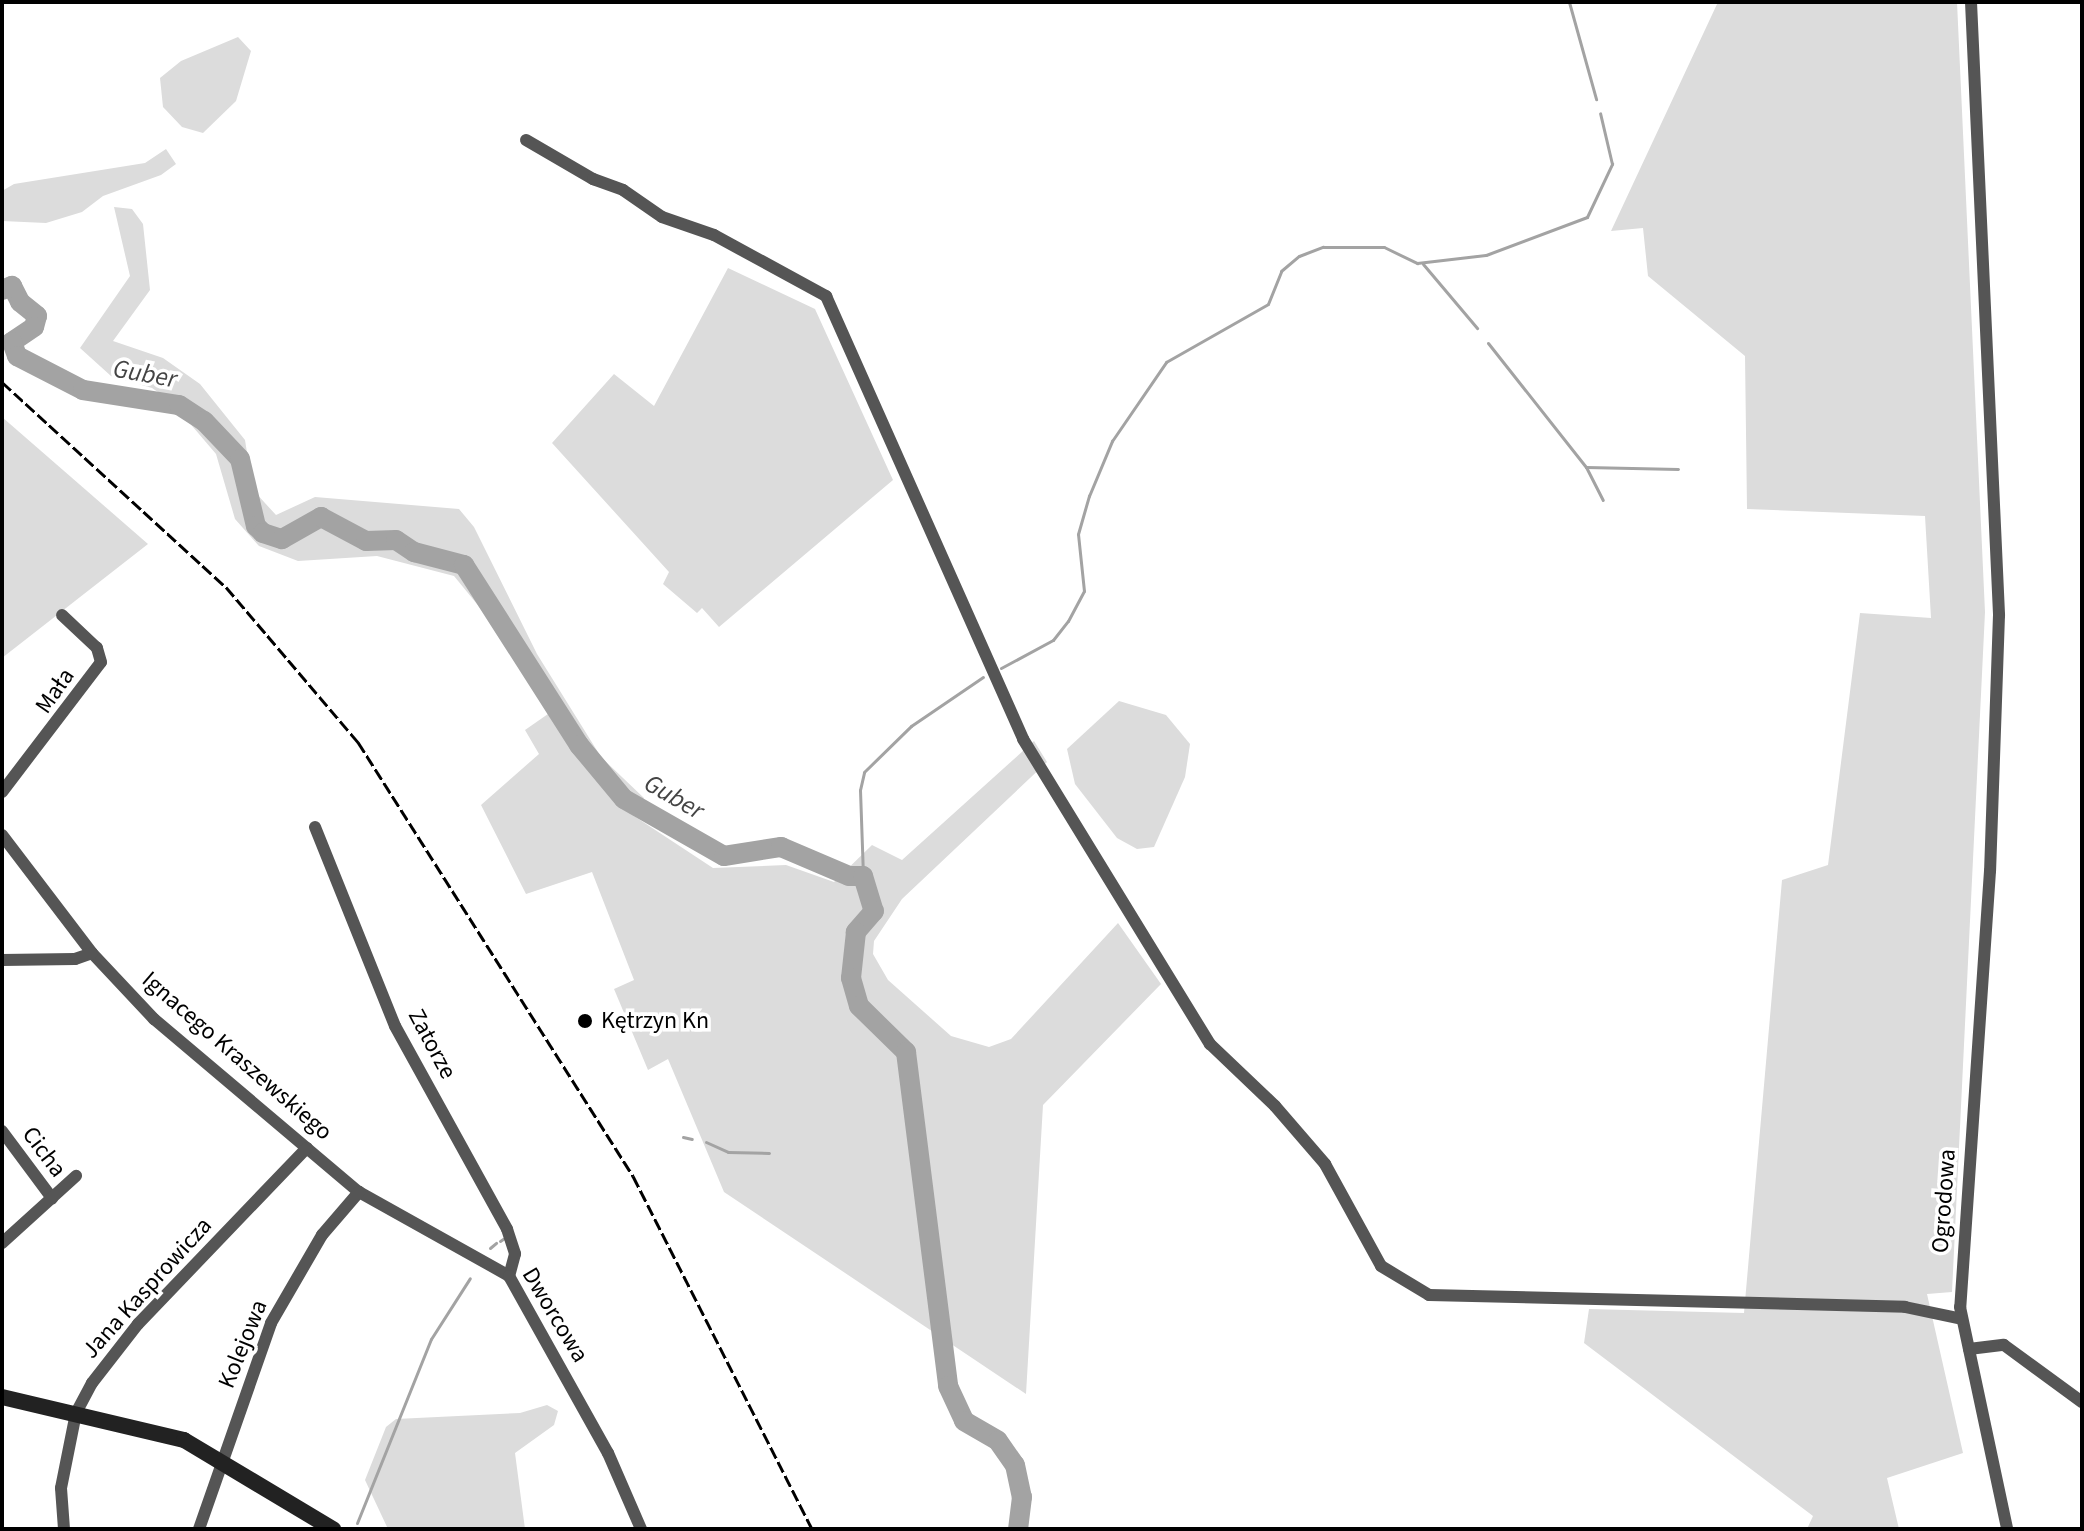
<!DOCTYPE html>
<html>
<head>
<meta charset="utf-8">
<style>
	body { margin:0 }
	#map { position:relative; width:2084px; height:1531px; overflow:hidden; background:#fff; font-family:"Source Sans 3",sans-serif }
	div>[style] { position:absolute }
	.green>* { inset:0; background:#dcdcdc }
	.stream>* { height:3px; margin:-1.5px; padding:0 1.5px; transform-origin:1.5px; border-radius:1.5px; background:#a3a3a3 }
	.river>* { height:20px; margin:-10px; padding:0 10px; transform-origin:10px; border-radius:10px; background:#a3a3a3 }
	.street>* { height:12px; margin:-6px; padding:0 6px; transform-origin:6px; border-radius:6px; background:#555 }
	.secondary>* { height:16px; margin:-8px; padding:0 8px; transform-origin:8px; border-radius:8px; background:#222 }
	.rail>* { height:3px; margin-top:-1.5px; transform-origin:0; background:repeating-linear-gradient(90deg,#000 0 12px,transparent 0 16px) }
	.dots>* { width:22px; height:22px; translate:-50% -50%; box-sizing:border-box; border:4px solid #fff; border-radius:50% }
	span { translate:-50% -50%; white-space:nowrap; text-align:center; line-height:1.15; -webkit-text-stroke:7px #fff; paint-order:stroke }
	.street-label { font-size:24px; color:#000 }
	.poi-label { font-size:24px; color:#000 }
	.left { translate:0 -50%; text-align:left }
	.water-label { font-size:26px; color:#444; font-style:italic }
	.frame { position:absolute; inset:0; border:4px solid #000; pointer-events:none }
</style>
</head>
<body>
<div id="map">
	<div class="green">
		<i style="clip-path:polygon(1718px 2px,1957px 2px,1985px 612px,1952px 1292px,1927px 1294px,1963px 1453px,1887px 1478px,1899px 1529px,1807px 1529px,1813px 1516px,1584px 1343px,1589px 1309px,1744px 1313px,1782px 880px,1828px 865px,1860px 613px,1931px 618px,1925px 516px,1747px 509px,1745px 356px,1648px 276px,1643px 228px,1611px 231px)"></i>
		<i style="clip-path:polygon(238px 37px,251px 51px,236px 101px,203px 133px,182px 127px,163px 107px,160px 78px,181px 61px)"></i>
		<i style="clip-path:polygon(166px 149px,176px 164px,161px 175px,103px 196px,82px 212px,46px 223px,2px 221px,2px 191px,14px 184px,145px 163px)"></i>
		<i style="clip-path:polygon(114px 207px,132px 209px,143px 224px,150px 290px,113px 341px,163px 358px,200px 384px,245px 440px,253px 490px,276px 515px,315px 497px,459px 509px,474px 527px,537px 654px,601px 757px,644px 798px,634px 816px,713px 868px,786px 865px,834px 882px,872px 845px,902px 860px,1034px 741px,1047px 762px,902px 899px,874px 941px,873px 954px,888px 980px,951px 1036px,989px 1047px,1011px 1039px,1118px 923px,1161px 984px,1043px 1105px,1026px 1394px,724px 1192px,668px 1059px,648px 1070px,614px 989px,634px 980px,592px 872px,526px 894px,481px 805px,539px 754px,525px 730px,548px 714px,508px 642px,454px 576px,377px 556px,298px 561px,259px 546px,235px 519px,216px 454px,170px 400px,152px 388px,111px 376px,80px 348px,130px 276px)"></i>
		<i style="clip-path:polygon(728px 268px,815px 309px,893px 480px,719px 627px,702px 608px,697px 613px,663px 584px,669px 572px,552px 443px,614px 374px,654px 406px)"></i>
		<i style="clip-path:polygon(2px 417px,148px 544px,2px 658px)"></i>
		<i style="clip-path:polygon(1119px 701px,1166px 715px,1190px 744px,1185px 777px,1154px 847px,1137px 849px,1117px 838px,1075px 784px,1067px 749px)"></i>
		<i style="clip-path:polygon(547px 1405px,558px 1411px,554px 1425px,515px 1453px,525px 1529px,388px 1529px,365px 1480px,386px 1427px,396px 1419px,520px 1413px)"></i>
	</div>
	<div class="stream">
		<i style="left:1569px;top:2px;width:101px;rotate:74.4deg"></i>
		<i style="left:1423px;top:264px;width:84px;rotate:49.8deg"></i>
		<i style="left:1488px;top:343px;width:158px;rotate:51.7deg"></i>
		<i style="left:1586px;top:467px;width:37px;rotate:63deg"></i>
		<i style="left:1586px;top:467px;width:92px;rotate:1.2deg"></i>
		<i style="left:1001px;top:668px;width:59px;rotate:-28.3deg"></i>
		<i style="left:1053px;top:640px;width:24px;rotate:-52deg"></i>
		<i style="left:1068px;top:621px;width:34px;rotate:-62deg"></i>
		<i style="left:1084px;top:591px;width:57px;rotate:-96deg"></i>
		<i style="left:1078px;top:534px;width:40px;rotate:-74deg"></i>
		<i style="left:1089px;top:496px;width:60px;rotate:-67.3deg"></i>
		<i style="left:1112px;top:441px;width:96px;rotate:-55.6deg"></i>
		<i style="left:1166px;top:362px;width:117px;rotate:-29.6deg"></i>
		<i style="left:1268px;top:304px;width:35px;rotate:-68deg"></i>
		<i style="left:1281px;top:271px;width:23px;rotate:-40deg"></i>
		<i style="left:1299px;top:256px;width:26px;rotate:-21deg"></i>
		<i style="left:1323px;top:247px;width:61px"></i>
		<i style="left:1384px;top:247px;width:37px;rotate:26deg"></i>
		<i style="left:1417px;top:263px;width:69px;rotate:-6.6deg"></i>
		<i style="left:1486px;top:255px;width:108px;rotate:-20.6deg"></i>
		<i style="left:1587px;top:217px;width:59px;rotate:-64.7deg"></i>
		<i style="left:1612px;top:164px;width:52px;rotate:-103.2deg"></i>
		<i style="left:863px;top:876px;width:86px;rotate:-92deg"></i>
		<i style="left:860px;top:790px;width:18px;rotate:-77deg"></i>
		<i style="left:864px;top:772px;width:66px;rotate:-44.4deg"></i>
		<i style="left:911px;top:726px;width:87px;rotate:-34.2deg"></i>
		<i style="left:683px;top:1137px;width:9px;rotate:13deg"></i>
		<i style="left:706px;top:1142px;width:24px;rotate:24deg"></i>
		<i style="left:728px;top:1152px;width:41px;rotate:1.4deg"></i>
		<i style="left:500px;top:1241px;width:4px;rotate:-34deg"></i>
		<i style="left:490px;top:1248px;width:8px;rotate:-40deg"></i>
		<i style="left:357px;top:1523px;width:198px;rotate:-68.1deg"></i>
		<i style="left:431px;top:1339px;width:72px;rotate:-57.4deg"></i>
	</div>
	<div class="river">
		<i style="left:2px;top:290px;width:11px;rotate:-22deg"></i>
		<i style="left:12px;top:286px;width:18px;rotate:63deg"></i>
		<i style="left:20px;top:302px;width:22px;rotate:39deg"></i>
		<i style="left:37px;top:316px;width:11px;rotate:105deg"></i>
		<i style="left:34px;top:327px;width:27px;rotate:146deg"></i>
		<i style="left:12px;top:342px;width:15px;rotate:70deg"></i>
		<i style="left:17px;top:356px;width:74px;rotate:27.3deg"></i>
		<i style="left:83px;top:390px;width:97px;rotate:8.9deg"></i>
		<i style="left:179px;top:405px;width:30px;rotate:33deg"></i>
		<i style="left:204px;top:421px;width:52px;rotate:46.5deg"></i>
		<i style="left:240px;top:459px;width:69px;rotate:76.6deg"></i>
		<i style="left:256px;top:526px;width:10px;rotate:45deg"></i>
		<i style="left:263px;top:533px;width:20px;rotate:18deg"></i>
		<i style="left:282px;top:539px;width:45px;rotate:-29.4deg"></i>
		<i style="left:321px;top:517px;width:51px;rotate:28.1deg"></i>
		<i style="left:366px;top:541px;width:30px;rotate:-2deg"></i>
		<i style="left:396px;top:540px;width:22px;rotate:34deg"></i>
		<i style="left:414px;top:552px;width:52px;rotate:14.6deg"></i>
		<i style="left:464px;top:565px;width:214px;rotate:57.4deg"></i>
		<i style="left:579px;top:745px;width:70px;rotate:50.2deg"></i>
		<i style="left:624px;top:799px;width:115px;rotate:29.7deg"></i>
		<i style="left:724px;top:856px;width:58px;rotate:-9deg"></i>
		<i style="left:781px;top:847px;width:74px;rotate:23.1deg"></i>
		<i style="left:849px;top:876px;width:14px"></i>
		<i style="left:863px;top:876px;width:37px;rotate:73deg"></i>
		<i style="left:874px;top:911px;width:28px;rotate:131deg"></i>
		<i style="left:856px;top:932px;width:46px;rotate:96.2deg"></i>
		<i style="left:851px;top:978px;width:29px;rotate:74deg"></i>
		<i style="left:859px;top:1006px;width:66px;rotate:44.4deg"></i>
		<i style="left:906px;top:1052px;width:337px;rotate:82.8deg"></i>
		<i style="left:948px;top:1386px;width:38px;rotate:65deg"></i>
		<i style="left:964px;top:1421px;width:39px;rotate:30deg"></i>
		<i style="left:998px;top:1441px;width:29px;rotate:55deg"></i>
		<i style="left:1015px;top:1465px;width:33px;rotate:78deg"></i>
		<i style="left:1022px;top:1497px;width:32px;rotate:97deg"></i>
	</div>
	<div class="street">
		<i style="left:1971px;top:2px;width:614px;rotate:87.38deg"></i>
		<i style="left:1999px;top:615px;width:256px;rotate:92deg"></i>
		<i style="left:1990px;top:871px;width:437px;rotate:93.9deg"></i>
		<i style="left:1960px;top:1307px;width:227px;rotate:78deg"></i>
		<i style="left:526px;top:140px;width:78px;rotate:30.2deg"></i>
		<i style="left:593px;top:179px;width:32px;rotate:20deg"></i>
		<i style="left:623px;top:190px;width:47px;rotate:34.7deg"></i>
		<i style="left:662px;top:217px;width:55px;rotate:19.1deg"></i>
		<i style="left:714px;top:235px;width:128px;rotate:28.6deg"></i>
		<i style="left:826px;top:296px;width:485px;rotate:66deg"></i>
		<i style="left:1023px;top:739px;width:358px;rotate:58.5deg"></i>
		<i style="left:1210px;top:1044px;width:90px;rotate:43.6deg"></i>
		<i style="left:1275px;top:1106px;width:77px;rotate:49.2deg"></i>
		<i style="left:1325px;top:1164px;width:116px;rotate:61.2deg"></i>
		<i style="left:1381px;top:1266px;width:56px;rotate:31.1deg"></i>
		<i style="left:1429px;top:1295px;width:476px;rotate:1.4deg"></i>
		<i style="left:1905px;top:1307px;width:58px;rotate:11.9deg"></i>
		<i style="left:2px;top:792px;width:163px;rotate:-52.7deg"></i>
		<i style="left:101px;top:662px;width:15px;rotate:-106deg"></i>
		<i style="left:97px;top:648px;width:48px;rotate:-136.7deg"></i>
		<i style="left:315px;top:827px;width:214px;rotate:68.1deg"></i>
		<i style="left:395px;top:1026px;width:232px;rotate:61.1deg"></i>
		<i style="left:507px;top:1229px;width:26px;rotate:72deg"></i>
		<i style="left:515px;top:1254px;width:23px;rotate:105deg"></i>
		<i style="left:2px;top:835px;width:148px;rotate:52.7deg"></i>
		<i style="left:92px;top:953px;width:91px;rotate:46.8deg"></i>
		<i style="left:154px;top:1019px;width:268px;rotate:40.2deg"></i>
		<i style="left:359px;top:1192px;width:172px;rotate:29.2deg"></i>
		<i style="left:509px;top:1276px;width:203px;rotate:60.8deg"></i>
		<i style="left:608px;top:1453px;width:83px;rotate:66.5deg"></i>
		<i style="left:2px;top:960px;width:73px;rotate:-0.8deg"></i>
		<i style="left:75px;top:959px;width:18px;rotate:-19deg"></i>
		<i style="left:2px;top:1131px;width:84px;rotate:53.3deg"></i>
		<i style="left:2px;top:1243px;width:100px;rotate:-42.2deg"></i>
		<i style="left:1969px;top:1349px;width:35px;rotate:-7deg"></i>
		<i style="left:2004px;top:1345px;width:97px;rotate:36.2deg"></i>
		<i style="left:64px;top:1529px;width:41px;rotate:-94.2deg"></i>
		<i style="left:61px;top:1488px;width:76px;rotate:-78.7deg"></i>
		<i style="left:76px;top:1413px;width:34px;rotate:-62deg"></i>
		<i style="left:92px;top:1383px;width:75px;rotate:-52.1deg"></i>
		<i style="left:138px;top:1324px;width:244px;rotate:-46.2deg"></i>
		<i style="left:199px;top:1529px;width:218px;rotate:-70.7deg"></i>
		<i style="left:271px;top:1323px;width:102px;rotate:-59.9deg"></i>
		<i style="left:322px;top:1235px;width:57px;rotate:-49.3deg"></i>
	</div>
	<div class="secondary">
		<i style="left:2px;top:1397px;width:187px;rotate:13.3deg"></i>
		<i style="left:184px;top:1440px;width:174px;rotate:30.9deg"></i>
	</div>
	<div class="rail">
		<i style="left:2px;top:382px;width:304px;rotate:42.5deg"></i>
		<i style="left:226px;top:587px;width:204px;rotate:49.6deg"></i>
		<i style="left:358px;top:742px;width:514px;rotate:57.64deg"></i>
		<i style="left:633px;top:1176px;width:396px;rotate:63.1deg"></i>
	</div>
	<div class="dots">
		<i style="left:585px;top:1021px;background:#000"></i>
	</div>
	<div class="street-label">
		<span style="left:55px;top:691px;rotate:-55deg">Mała</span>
		<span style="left:432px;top:1044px;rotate:62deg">Zatorze</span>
		<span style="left:237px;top:1056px;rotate:41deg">Ignacego Kraszewskiego</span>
		<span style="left:44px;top:1152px;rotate:53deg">Cicha</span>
		<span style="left:1944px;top:1201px;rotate:-86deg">Ogrodowa</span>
		<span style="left:147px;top:1288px;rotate:-48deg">Jana Kasprowicza</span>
		<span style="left:555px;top:1315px;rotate:59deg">Dworcowa</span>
		<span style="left:243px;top:1344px;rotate:-68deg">Kolejowa</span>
	</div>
	<div class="poi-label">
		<span class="left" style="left:601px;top:1021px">Kętrzyn Kn</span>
	</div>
	<div class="water-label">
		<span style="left:145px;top:374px;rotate:10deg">Guber</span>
		<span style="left:674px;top:797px;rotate:30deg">Guber</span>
	</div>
	<div class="frame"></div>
</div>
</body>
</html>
